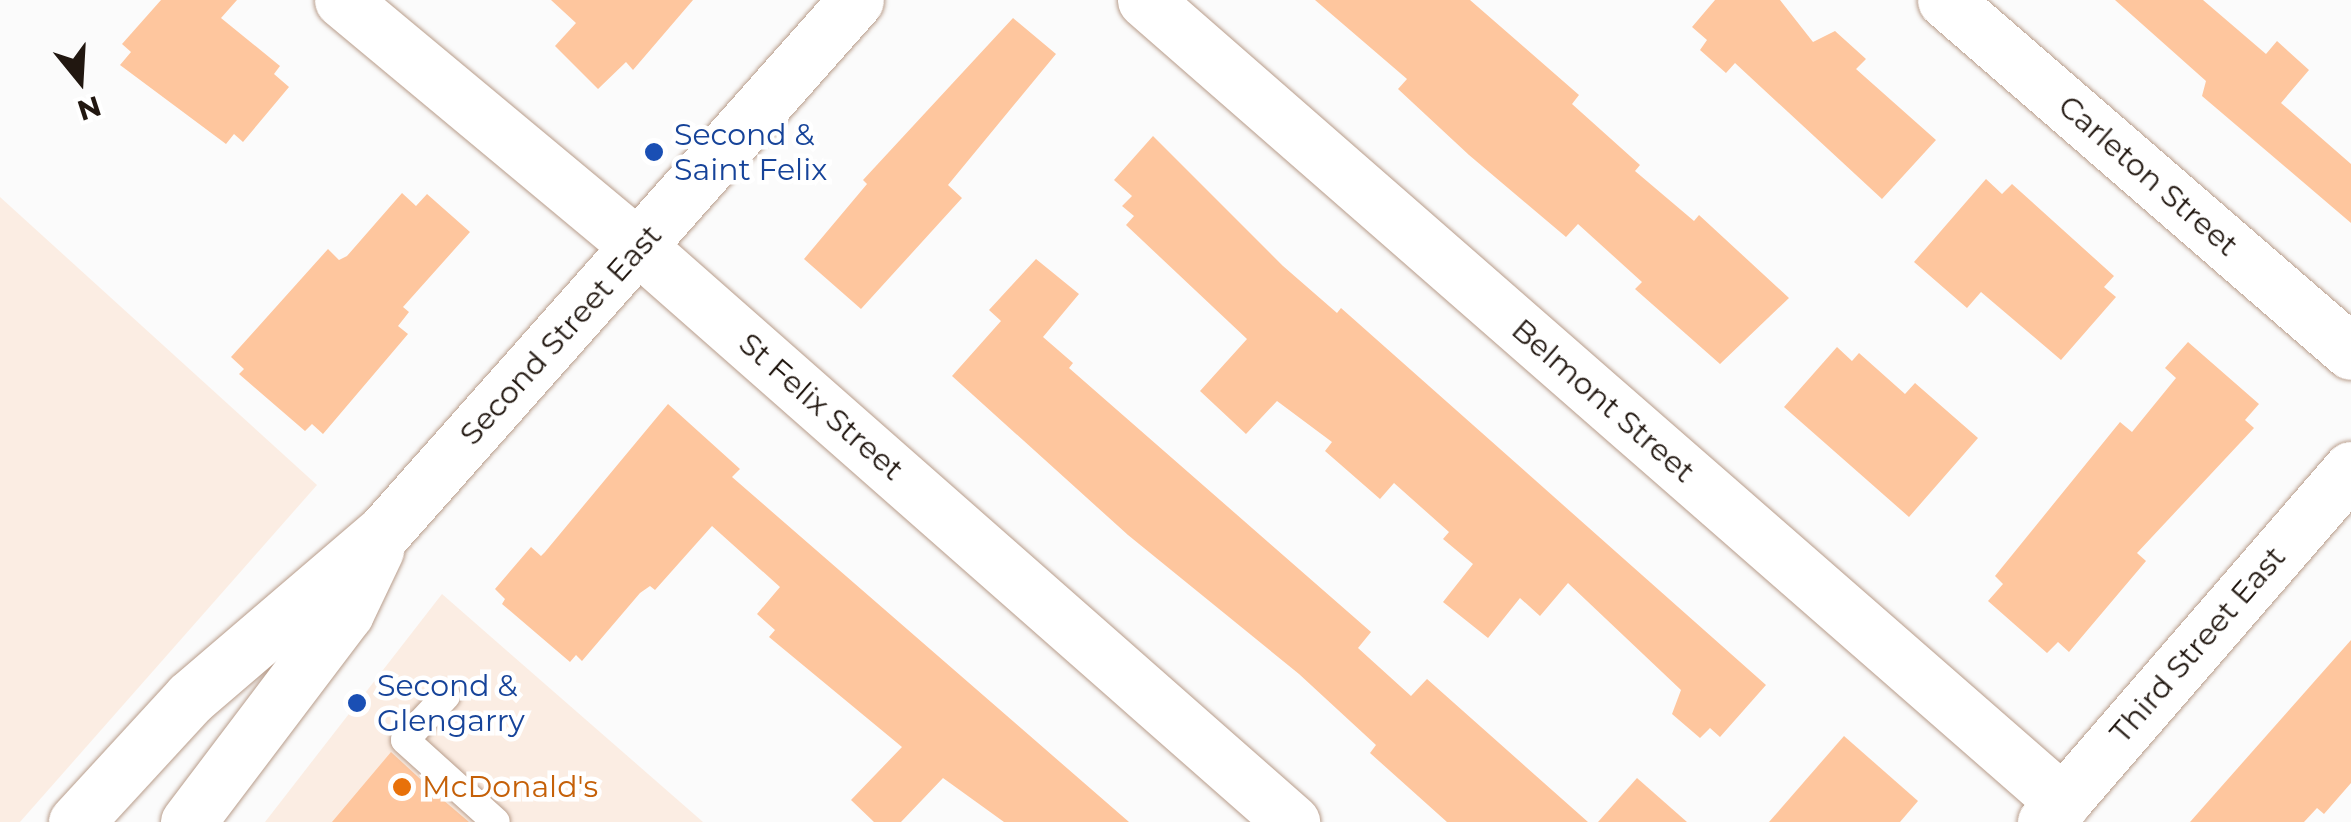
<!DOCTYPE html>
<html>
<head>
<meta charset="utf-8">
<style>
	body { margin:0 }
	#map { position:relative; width:2351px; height:822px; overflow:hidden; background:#fbfbfb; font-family:Montserrat,sans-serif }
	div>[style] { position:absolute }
	.built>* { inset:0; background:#fbede3 }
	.building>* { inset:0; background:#fec69e }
	.roads { filter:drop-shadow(0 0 2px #b89d8b) drop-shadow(0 0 2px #b89d8b) }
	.service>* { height:28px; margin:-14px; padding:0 14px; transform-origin:14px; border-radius:14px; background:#fff }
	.minor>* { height:55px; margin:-27.5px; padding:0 27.5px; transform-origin:27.5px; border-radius:27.5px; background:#fff }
	.secondary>* { height:55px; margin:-27.5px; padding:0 27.5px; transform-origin:27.5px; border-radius:27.5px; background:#fff }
	.dots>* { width:28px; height:28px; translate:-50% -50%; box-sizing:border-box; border:5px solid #fff; border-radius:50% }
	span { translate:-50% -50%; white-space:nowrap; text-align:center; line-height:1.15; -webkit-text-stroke:9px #fff; paint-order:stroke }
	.transit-label { font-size:30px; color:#164399 }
	.left { translate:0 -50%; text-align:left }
	.street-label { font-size:30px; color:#211710 }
	.food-label { font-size:30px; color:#c56008 }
	.north { position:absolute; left:30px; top:30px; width:100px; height:100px; -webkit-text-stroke:8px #fff; paint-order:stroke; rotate:162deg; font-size:28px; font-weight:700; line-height:40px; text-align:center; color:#211710 }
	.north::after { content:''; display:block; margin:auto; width:35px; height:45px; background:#211710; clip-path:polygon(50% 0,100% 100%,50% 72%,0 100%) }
</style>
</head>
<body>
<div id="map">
	<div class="built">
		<i style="clip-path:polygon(0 197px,317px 485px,20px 822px,0 822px)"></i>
		<i style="clip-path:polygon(442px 594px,703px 822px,265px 822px)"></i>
	</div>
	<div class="building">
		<i style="clip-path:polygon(161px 0,237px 0,221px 18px,280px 66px,274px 74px,289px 87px,243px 142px,234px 134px,226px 144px,120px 65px,131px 52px,122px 44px)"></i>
		<i style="clip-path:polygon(551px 0,693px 0,633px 70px,626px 62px,598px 89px,555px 46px,576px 23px)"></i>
		<i style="clip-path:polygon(1315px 0,1470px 0,1579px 95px,1572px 104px,1640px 165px,1635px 171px,1694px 221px,1699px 215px,1789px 298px,1720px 364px,1635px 289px,1642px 282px,1578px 224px,1566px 237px,1469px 155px,1398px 89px,1407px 79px)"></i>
		<i style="clip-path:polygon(1715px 0,1780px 0,1813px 42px,1835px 31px,1866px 59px,1856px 69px,1936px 140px,1882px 199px,1735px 63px,1726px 73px,1700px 50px,1707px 40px,1692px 27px)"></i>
		<i style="clip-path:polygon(2115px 0,2203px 0,2266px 54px,2277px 41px,2309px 70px,2281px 103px,2351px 164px,2351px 223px,2202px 96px,2206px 81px)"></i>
		<i style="clip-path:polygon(1013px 18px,1056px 54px,948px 185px,962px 198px,861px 309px,804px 259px,867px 184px,863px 180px)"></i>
		<i style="clip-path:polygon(1153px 136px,1283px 266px,1337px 313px,1341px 308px,1766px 685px,1720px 737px,1710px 728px,1700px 738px,1672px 714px,1681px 690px,1568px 583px,1540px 616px,1520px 598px,1488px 638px,1443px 602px,1473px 564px,1443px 539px,1449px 532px,1394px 483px,1380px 499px,1325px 451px,1332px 442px,1277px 401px,1246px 434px,1200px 391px,1247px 339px,1126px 225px,1134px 216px,1122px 206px,1132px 196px,1114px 180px)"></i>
		<i style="clip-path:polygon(1986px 179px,2002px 194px,2012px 184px,2114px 276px,2104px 287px,2116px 297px,2061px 360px,1981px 292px,1967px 308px,1914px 262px)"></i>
		<i style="clip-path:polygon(402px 193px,416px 206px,427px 194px,470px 232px,403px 307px,409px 312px,398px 326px,408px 334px,323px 434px,312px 424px,305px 431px,239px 374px,244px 369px,231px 357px,328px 249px,339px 260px,347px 256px)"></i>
		<i style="clip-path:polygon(1036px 259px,1079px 294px,1043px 337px,1073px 363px,1069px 368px,1371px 632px,1358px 648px,1411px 696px,1427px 679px,1588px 822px,1447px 822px,1370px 753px,1376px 745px,1299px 674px,1128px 535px,952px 376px,1001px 321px,989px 310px)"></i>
		<i style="clip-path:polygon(2188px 342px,2259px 404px,2245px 420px,2254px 428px,2137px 553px,2146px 561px,2069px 652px,2058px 642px,2047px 653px,1988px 601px,2003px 584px,1995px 576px,2120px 422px,2132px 432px,2176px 378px,2165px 368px)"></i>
		<i style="clip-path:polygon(1837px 347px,1852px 361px,1859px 353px,1905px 394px,1915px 383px,1978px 438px,1909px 517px,1784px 407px)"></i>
		<i style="clip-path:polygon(668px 404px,740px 469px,732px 477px,1129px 822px,1004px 822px,943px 778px,901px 822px,874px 822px,851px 800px,902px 747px,769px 637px,775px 630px,757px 614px,780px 587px,712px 526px,655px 590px,650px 586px,640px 593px,582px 661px,576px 655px,570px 662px,502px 604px,505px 599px,495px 589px,531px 547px,541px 556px,545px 552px)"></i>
		<i style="clip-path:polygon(2351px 640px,2351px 783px,2324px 814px,2317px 808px,2304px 822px,2190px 822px)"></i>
		<i style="clip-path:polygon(1844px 736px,1918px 801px,1900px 822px,1769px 822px)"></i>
		<i style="clip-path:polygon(391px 752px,442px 799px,469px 822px,332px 822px)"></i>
		<i style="clip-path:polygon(1637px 778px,1687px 822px,1598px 822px)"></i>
	</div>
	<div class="roads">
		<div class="service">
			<i style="left:446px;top:696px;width:60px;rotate:133deg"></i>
			<i style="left:405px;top:740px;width:122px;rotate:42deg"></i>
		</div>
		<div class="minor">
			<i style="left:342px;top:0;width:388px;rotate:39.8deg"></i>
			<i style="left:640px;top:248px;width:869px;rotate:41.36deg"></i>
			<i style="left:1145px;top:0;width:1219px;rotate:41.14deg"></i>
			<i style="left:1945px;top:0;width:537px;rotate:40.93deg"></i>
			<i style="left:2045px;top:822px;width:467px;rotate:-49.1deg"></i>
		</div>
		<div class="secondary">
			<i style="left:76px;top:822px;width:168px;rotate:-47.4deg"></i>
			<i style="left:190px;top:698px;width:255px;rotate:-40.6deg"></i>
			<i style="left:384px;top:532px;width:711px;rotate:-48.42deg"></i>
			<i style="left:188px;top:822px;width:262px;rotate:-52.9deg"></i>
			<i style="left:346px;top:613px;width:70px;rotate:-64.5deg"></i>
		</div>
	</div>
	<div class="dots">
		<i style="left:654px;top:152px;background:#1a4fb4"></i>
		<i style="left:357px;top:703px;background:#1a4fb4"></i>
		<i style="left:402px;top:787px;background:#e8710a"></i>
	</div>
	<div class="transit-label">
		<span class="left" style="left:674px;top:152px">Second &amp;<br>Saint Felix</span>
		<span class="left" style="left:377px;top:703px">Second &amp;<br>Glengarry</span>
	</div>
	<div class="street-label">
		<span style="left:2148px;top:176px;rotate:41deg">Carleton Street</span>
		<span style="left:561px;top:335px;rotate:-48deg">Second Street East</span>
		<span style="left:1603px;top:401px;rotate:41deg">Belmont Street</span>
		<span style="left:821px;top:407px;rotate:41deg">St Felix Street</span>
		<span style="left:2198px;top:645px;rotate:-49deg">Third Street East</span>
	</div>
	<div class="food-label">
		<span class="left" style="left:422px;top:787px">McDonald's</span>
	</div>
	<div class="north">N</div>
</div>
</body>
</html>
